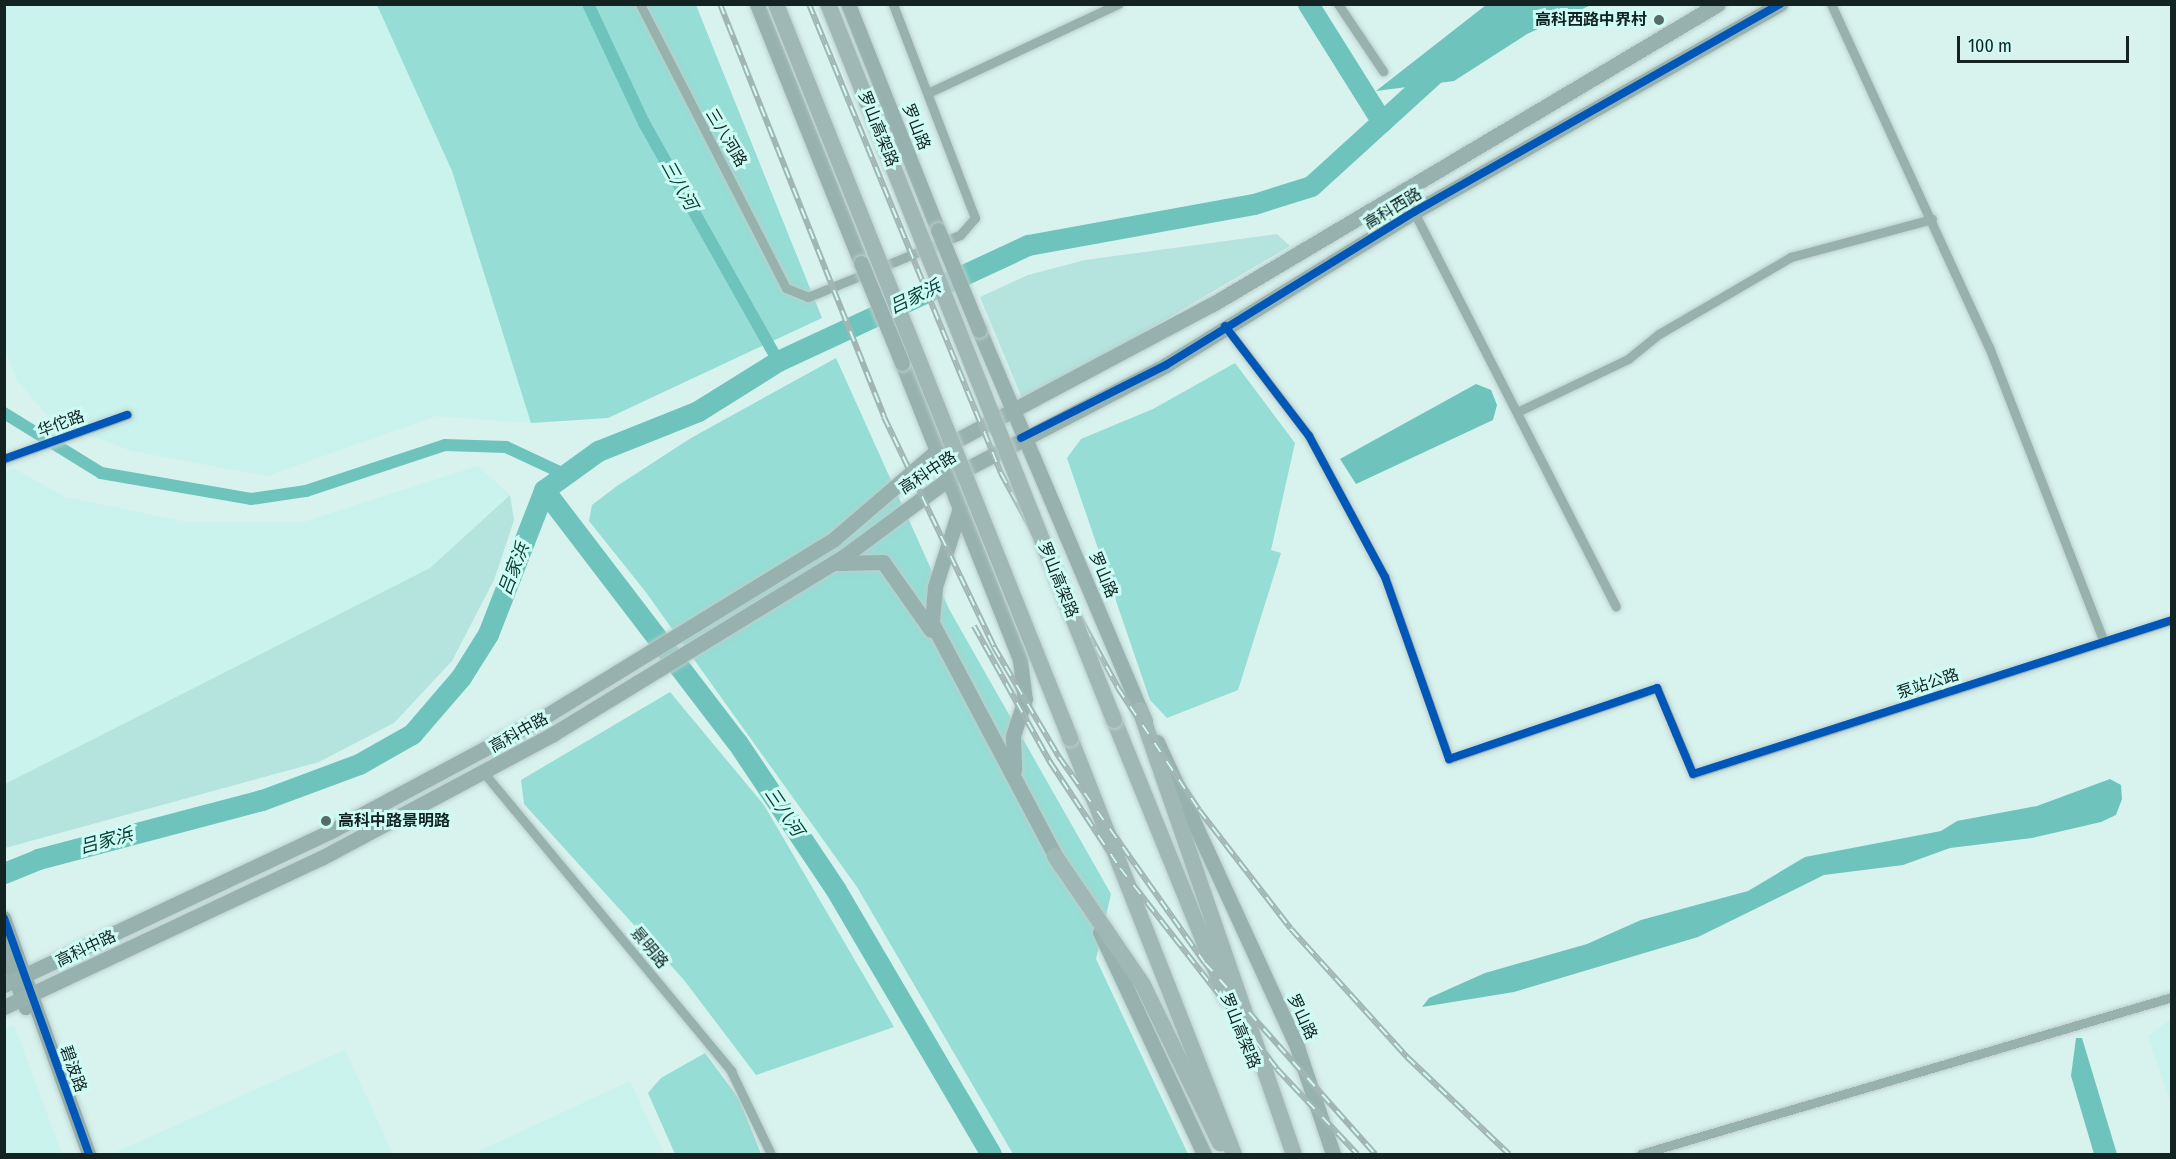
<!DOCTYPE html>
<html>
<head>
<meta charset="utf-8">
<style>
	body { margin:0 }
	#map { position:relative; width:2176px; height:1159px; overflow:hidden; background:#d8f2ee; font-family:"Fira Sans Condensed","Noto Sans SC",sans-serif }
	div>[style] { position:absolute }
	.built>* { inset:0; background:#c9f3ec }
	.green>* { inset:0; background:#b5e4de }
	.forest>* { inset:0; background:#95ddd5 }
	.water>* { inset:0; background:#6ec4bc }
	.canal>* { height:12px; margin:-6px; padding:0 6px; transform-origin:6px; border-radius:6px; background:#6ec4bc }
	.river>* { height:21px; margin:-10.5px; padding:0 10.5px; transform-origin:10.5px; border-radius:10.5px; background:#6ec4bc }
	.roads { filter:drop-shadow(0 0 2px #bbcecc) drop-shadow(0 0 2px #bbcecc) }
	.street>* { height:9px; margin:-4.5px; padding:0 4.5px; transform-origin:4.5px; border-radius:4.5px; background:#97b1ad }
	.secondary>* { height:14px; margin:-7px; padding:0 7px; transform-origin:7px; border-radius:7px; background:#93afac }
	.primary>* { height:15px; margin:-7.5px; padding:0 7.5px; transform-origin:7.5px; border-radius:7.5px; background:#97b2ae }
	.highway>* { height:16px; margin:-8px; padding:0 8px; transform-origin:8px; border-radius:8px; background:#9fb8b5 }
	.rail>* { height:6px; margin-top:-3px; transform-origin:0; background:repeating-linear-gradient(90deg,#cefcf5 0 11px,#a1b6b3 0 22px); box-sizing:border-box; border-block:2px solid #a1b6b3 }
	.bridges { filter:drop-shadow(0 0 2px #bbcecc) drop-shadow(0 0 2px #bbcecc) }
	.primary-bridge>* { height:15px; margin:-7.5px; padding:0 7.5px; transform-origin:7.5px; border-radius:7.5px; background:#97b2ae }
	.highway-bridge>* { height:16px; margin:-8px; padding:0 8px; transform-origin:8px; border-radius:8px; background:#9fb8b5 }
	.cycleway>* { height:8px; margin:-4px; padding:0 4px; transform-origin:4px; border-radius:4px; background:#0057b8 }
	.dots>* { width:16px; height:16px; translate:-50% -50%; box-sizing:border-box; border:3px solid #cefcf5; border-radius:50% }
	span { translate:-50% -50%; white-space:nowrap; text-align:center; line-height:1.15; -webkit-text-stroke:6px #cefcf5; paint-order:stroke }
	.poi-label { font-size:16px; color:#122321; font-weight:700 }
	.right { translate:-100% -50%; text-align:right }
	.left { translate:0 -50%; text-align:left }
	.street-label { font-size:16px; color:#122321 }
	.water-label { font-size:18px; color:#0d403b; font-style:italic }
	.frame { position:absolute; inset:0; border:6px solid #122321; pointer-events:none }
	.scale { position:absolute; left:1957px; top:36px; width:172px; height:27px; box-sizing:border-box; border:3px solid #122321; border-top:0; padding-left:8px; font-size:18px; line-height:21px; white-space:nowrap; color:#122321; -webkit-text-stroke:4px #cefcf5; paint-order:stroke }
</style>
</head>
<body>
<div id="map">
	<div class="built">
		<i style="clip-path:polygon(5px 5px,377px 5px,452px 171px,531px 423px,436px 416px,267px 476px,132px 451px,52px 421px,16px 379px,5px 348px)"></i>
		<i style="clip-path:polygon(478px 466px,510px 495px,431px 568px,5px 784px,4px 473px,15px 469px,65px 497px,187px 522px,303px 522px)"></i>
		<i style="clip-path:polygon(2171px 1019px,2171px 1104px,2148px 1036px)"></i>
		<i style="clip-path:polygon(14px 1025px,62px 1154px,5px 1154px,5px 1030px)"></i>
		<i style="clip-path:polygon(345px 1050px,393px 1154px,112px 1154px,288px 1075px)"></i>
		<i style="clip-path:polygon(630px 1081px,664px 1154px,473px 1154px)"></i>
	</div>
	<div class="green">
		<i style="clip-path:polygon(1277px 234px,1290px 246px,1024px 403px,980px 297px,1028px 275px,1085px 260px)"></i>
		<i style="clip-path:polygon(510px 495px,514px 520px,494px 580px,452px 661px,394px 723px,319px 762px,5px 848px,5px 784px,430px 568px)"></i>
	</div>
	<div class="forest">
		<i style="clip-path:polygon(377px 5px,696px 5px,822px 318px,608px 418px,531px 423px,452px 171px)"></i>
		<i style="clip-path:polygon(836px 358px,949px 609px,1111px 894px,1096px 959px,1188px 1154px,1013px 1154px,857px 887px,645px 591px,589px 521px,592px 505px,617px 486px,691px 438px)"></i>
		<i style="clip-path:polygon(1235px 363px,1295px 443px,1271px 550px,1281px 553px,1238px 690px,1167px 718px,1150px 700px,1067px 458px,1081px 439px,1153px 409px)"></i>
		<i style="clip-path:polygon(670px 692px,764px 805px,894px 1027px,756px 1075px,684px 980px,524px 804px,521px 780px)"></i>
		<i style="clip-path:polygon(705px 1053px,739px 1099px,761px 1154px,675px 1154px,648px 1093px,661px 1078px)"></i>
	</div>
	<div class="water">
		<i style="clip-path:polygon(1486px 5px,1591px 5px,1527px 34px,1454px 81px,1376px 91px)"></i>
		<i style="clip-path:polygon(1476px 384px,1491px 390px,1497px 405px,1493px 420px,1356px 484px,1340px 459px)"></i>
		<i style="clip-path:polygon(2110px 779px,2121px 785px,2122px 799px,2116px 815px,2101px 822px,2032px 838px,1950px 848px,1903px 865px,1824px 875px,1698px 937px,1514px 992px,1422px 1007px,1429px 998px,1485px 973px,1587px 944px,1641px 920px,1748px 891px,1805px 857px,1941px 831px,1957px 821px,2037px 806px)"></i>
		<i style="clip-path:polygon(2076px 1038px,2082px 1038px,2117px 1154px,2094px 1154px,2071px 1076px)"></i>
	</div>
	<div class="canal">
		<i style="left:588px;top:4px;width:132px;rotate:64.8deg"></i>
		<i style="left:644px;top:123px;width:273px;rotate:60.6deg"></i>
		<i style="left:4px;top:413px;width:114px;rotate:31.7deg"></i>
		<i style="left:101px;top:473px;width:152px;rotate:9.8deg"></i>
		<i style="left:251px;top:499px;width:56px;rotate:-8.3deg"></i>
		<i style="left:306px;top:491px;width:146px;rotate:-18.3deg"></i>
		<i style="left:445px;top:445px;width:61px;rotate:1.9deg"></i>
		<i style="left:506px;top:447px;width:66px;rotate:25deg"></i>
	</div>
	<div class="river">
		<i style="left:1308px;top:4px;width:139px;rotate:57.9deg"></i>
		<i style="left:544px;top:490px;width:317px;rotate:52.6deg"></i>
		<i style="left:737px;top:742px;width:178px;rotate:56.2deg"></i>
		<i style="left:836px;top:890px;width:306px;rotate:59.6deg"></i>
		<i style="left:4px;top:873px;width:37px;rotate:-22deg"></i>
		<i style="left:38px;top:859px;width:232px;rotate:-14.8deg"></i>
		<i style="left:262px;top:800px;width:103px;rotate:-20.4deg"></i>
		<i style="left:359px;top:764px;width:61px;rotate:-29.5deg"></i>
		<i style="left:412px;top:734px;width:75px;rotate:-49.3deg"></i>
		<i style="left:461px;top:677px;width:51px;rotate:-57.9deg"></i>
		<i style="left:488px;top:634px;width:155px;rotate:-68.7deg"></i>
		<i style="left:544px;top:490px;width:67px;rotate:-35.8deg"></i>
		<i style="left:598px;top:451px;width:108px;rotate:-21.8deg"></i>
		<i style="left:698px;top:411px;width:94px;rotate:-32deg"></i>
		<i style="left:778px;top:361px;width:276px;rotate:-24.9deg"></i>
		<i style="left:1028px;top:245px;width:230px;rotate:-10.3deg"></i>
		<i style="left:1254px;top:204px;width:60px;rotate:-17.5deg"></i>
		<i style="left:1311px;top:186px;width:178px;rotate:-42.3deg"></i>
	</div>
	<div class="roads">
		<div class="street">
			<i style="left:640px;top:4px;width:319px;rotate:62.8deg"></i>
			<i style="left:786px;top:288px;width:24px;rotate:22deg"></i>
			<i style="left:808px;top:297px;width:164px;rotate:-22.2deg"></i>
			<i style="left:960px;top:235px;width:23px;rotate:-49deg"></i>
			<i style="left:975px;top:218px;width:229px;rotate:-111deg"></i>
			<i style="left:1338px;top:4px;width:81px;rotate:56.1deg"></i>
			<i style="left:1831px;top:4px;width:378px;rotate:65.3deg"></i>
			<i style="left:1989px;top:347px;width:317px;rotate:68.7deg"></i>
			<i style="left:930px;top:92px;width:208px;rotate:-25.1deg"></i>
			<i style="left:1414px;top:212px;width:443px;rotate:62.9deg"></i>
			<i style="left:1225px;top:326px;width:138px;rotate:52.6deg"></i>
			<i style="left:1309px;top:436px;width:160px;rotate:61.7deg"></i>
			<i style="left:1385px;top:577px;width:193px;rotate:70.6deg"></i>
			<i style="left:1449px;top:759px;width:220px;rotate:-18.8deg"></i>
			<i style="left:1657px;top:688px;width:93px;rotate:67.3deg"></i>
			<i style="left:1693px;top:774px;width:503px;rotate:-17.82deg"></i>
			<i style="left:1517px;top:412px;width:123px;rotate:-25.5deg"></i>
			<i style="left:1628px;top:359px;width:40px;rotate:-39deg"></i>
			<i style="left:1659px;top:334px;width:153px;rotate:-30.3deg"></i>
			<i style="left:1791px;top:257px;width:146px;rotate:-15.1deg"></i>
			<i style="left:4px;top:459px;width:131px;rotate:-19.7deg"></i>
			<i style="left:484px;top:773px;width:387px;rotate:50.3deg"></i>
			<i style="left:731px;top:1071px;width:92px;rotate:64.3deg"></i>
			<i style="left:1641px;top:1154px;width:554px;rotate:-16.47deg"></i>
		</div>
		<div class="secondary">
			<i style="left:4px;top:918px;width:251px;rotate:70.2deg"></i>
			<i style="left:4px;top:948px;width:64px;rotate:69.9deg"></i>
		</div>
		<div class="primary">
			<i style="left:757px;top:4px;width:279px;rotate:68.1deg"></i>
			<i style="left:848px;top:4px;width:243px;rotate:68.3deg"></i>
			<i style="left:979px;top:330px;width:425px;rotate:67deg"></i>
			<i style="left:902px;top:363px;width:320px;rotate:68.3deg"></i>
			<i style="left:1020px;top:660px;width:39px;rotate:83deg"></i>
			<i style="left:1025px;top:699px;width:39px;rotate:108deg"></i>
			<i style="left:1013px;top:736px;width:34px;rotate:88deg"></i>
			<i style="left:960px;top:508px;width:83px;rotate:107.6deg"></i>
			<i style="left:935px;top:587px;width:36px;rotate:95deg"></i>
			<i style="left:932px;top:623px;width:274px;rotate:62.1deg"></i>
			<i style="left:838px;top:563px;width:45px;rotate:-1.3deg"></i>
			<i style="left:883px;top:562px;width:83px;rotate:54.8deg"></i>
			<i style="left:1157px;top:742px;width:336px;rotate:65.3deg"></i>
			<i style="left:1297px;top:1047px;width:113px;rotate:71.4deg"></i>
			<i style="left:1100px;top:932px;width:245px;rotate:64.9deg"></i>
			<i style="left:4px;top:985px;width:361px;rotate:-25.2deg"></i>
			<i style="left:331px;top:831px;width:242px;rotate:-28.2deg"></i>
			<i style="left:544px;top:717px;width:340px;rotate:-31.5deg"></i>
			<i style="left:834px;top:539px;width:137px;rotate:-40.6deg"></i>
			<i style="left:938px;top:450px;width:311px;rotate:-28deg"></i>
			<i style="left:1213px;top:304px;width:587px;rotate:-30.71deg"></i>
			<i style="left:4px;top:1007px;width:350px;rotate:-25.2deg"></i>
			<i style="left:321px;top:858px;width:263px;rotate:-28.1deg"></i>
			<i style="left:553px;top:734px;width:340px;rotate:-31.4deg"></i>
			<i style="left:843px;top:557px;width:134px;rotate:-36.5deg"></i>
			<i style="left:951px;top:477px;width:242px;rotate:-27.5deg"></i>
			<i style="left:1166px;top:365px;width:291px;rotate:-31.7deg"></i>
			<i style="left:1414px;top:212px;width:421px;rotate:-29.6deg"></i>
		</div>
		<div class="highway">
			<i style="left:1140px;top:710px;width:470px;rotate:70.9deg"></i>
			<i style="left:1114px;top:720px;width:300px;rotate:67.9deg"></i>
			<i style="left:1070px;top:738px;width:447px;rotate:68.5deg"></i>
			<i style="left:1055px;top:856px;width:156px;rotate:55.7deg"></i>
			<i style="left:1143px;top:985px;width:176px;rotate:64deg"></i>
		</div>
	</div>
	<div class="rail">
		<i style="left:720px;top:4px;width:444px;rotate:68.3deg"></i>
		<i style="left:884px;top:417px;width:255px;rotate:64.4deg"></i>
		<i style="left:994px;top:647px;width:128px;rotate:59.4deg"></i>
		<i style="left:1059px;top:757px;width:252px;rotate:54.7deg"></i>
		<i style="left:1205px;top:963px;width:256px;rotate:48.3deg"></i>
		<i style="left:809px;top:4px;width:507px;rotate:67.74deg"></i>
		<i style="left:1001px;top:473px;width:245px;rotate:61.4deg"></i>
		<i style="left:1118px;top:688px;width:146px;rotate:56.4deg"></i>
		<i style="left:1199px;top:810px;width:150px;rotate:52.3deg"></i>
		<i style="left:1291px;top:929px;width:173px;rotate:47.8deg"></i>
		<i style="left:1407px;top:1057px;width:141px;rotate:43.6deg"></i>
		<i style="left:974px;top:626px;width:156px;rotate:60.8deg"></i>
		<i style="left:1050px;top:762px;width:127px;rotate:56.6deg"></i>
		<i style="left:1120px;top:868px;width:255px;rotate:52deg"></i>
		<i style="left:1277px;top:1069px;width:117px;rotate:46.7deg"></i>
	</div>
	<div class="bridges">
		<div class="primary-bridge">
			<i style="left:938px;top:230px;width:108px;rotate:67.7deg"></i>
			<i style="left:861px;top:263px;width:108px;rotate:67.7deg"></i>
		</div>
		<div class="highway-bridge">
			<i style="left:776px;top:4px;width:791px;rotate:68.17deg"></i>
			<i style="left:828px;top:4px;width:771px;rotate:68.23deg"></i>
		</div>
	</div>
	<div class="cycleway">
		<i style="left:1225px;top:326px;width:138px;rotate:52.6deg"></i>
		<i style="left:1309px;top:436px;width:160px;rotate:61.7deg"></i>
		<i style="left:1385px;top:577px;width:193px;rotate:70.6deg"></i>
		<i style="left:1449px;top:759px;width:220px;rotate:-18.8deg"></i>
		<i style="left:1657px;top:688px;width:93px;rotate:67.3deg"></i>
		<i style="left:1693px;top:774px;width:503px;rotate:-17.82deg"></i>
		<i style="left:1021px;top:438px;width:162px;rotate:-26.7deg"></i>
		<i style="left:1166px;top:365px;width:291px;rotate:-31.7deg"></i>
		<i style="left:1414px;top:212px;width:421px;rotate:-29.6deg"></i>
		<i style="left:4px;top:459px;width:131px;rotate:-19.7deg"></i>
		<i style="left:4px;top:918px;width:251px;rotate:70.2deg"></i>
	</div>
	<div class="dots">
		<i style="left:1659px;top:20px;background:#576b69"></i>
		<i style="left:326px;top:821px;background:#576b69"></i>
	</div>
	<div class="poi-label">
		<span class="right" style="left:1647px;top:20px">高科西路中界村</span>
		<span class="left" style="left:338px;top:821px">高科中路景明路</span>
	</div>
	<div class="street-label">
		<span style="left:916px;top:127px;rotate:68deg">罗山路</span>
		<span style="left:878px;top:129px;rotate:68deg">罗山高架路</span>
		<span style="left:726px;top:138px;rotate:59deg">三八河路</span>
		<span style="left:1393px;top:209px;rotate:-31deg">高科西路</span>
		<span style="left:61px;top:424px;rotate:-20deg">华佗路</span>
		<span style="left:928px;top:473px;rotate:-33deg">高科中路</span>
		<span style="left:1103px;top:575px;rotate:67deg">罗山路</span>
		<span style="left:1058px;top:580px;rotate:68deg">罗山高架路</span>
		<span style="left:1928px;top:684px;rotate:-18deg">泵站公路</span>
		<span style="left:519px;top:733px;rotate:-29deg">高科中路</span>
		<span style="left:649px;top:948px;rotate:50deg">景明路</span>
		<span style="left:86px;top:949px;rotate:-25deg">高科中路</span>
		<span style="left:1302px;top:1017px;rotate:65deg">罗山路</span>
		<span style="left:1240px;top:1031px;rotate:68deg">罗山高架路</span>
		<span style="left:73px;top:1069px;rotate:70deg">碧波路</span>
	</div>
	<div class="water-label">
		<span style="left:679px;top:185px;rotate:61deg">三八河</span>
		<span style="left:915px;top:297px;rotate:-25deg">吕家浜</span>
		<span style="left:514px;top:569px;rotate:-69deg">吕家浜</span>
		<span style="left:784px;top:812px;rotate:56deg">三八河</span>
		<span style="left:106px;top:841px;rotate:-15deg">吕家浜</span>
	</div>
	<div class="frame"></div>
	<div class="scale">100 m</div>
</div>
</body>
</html>
